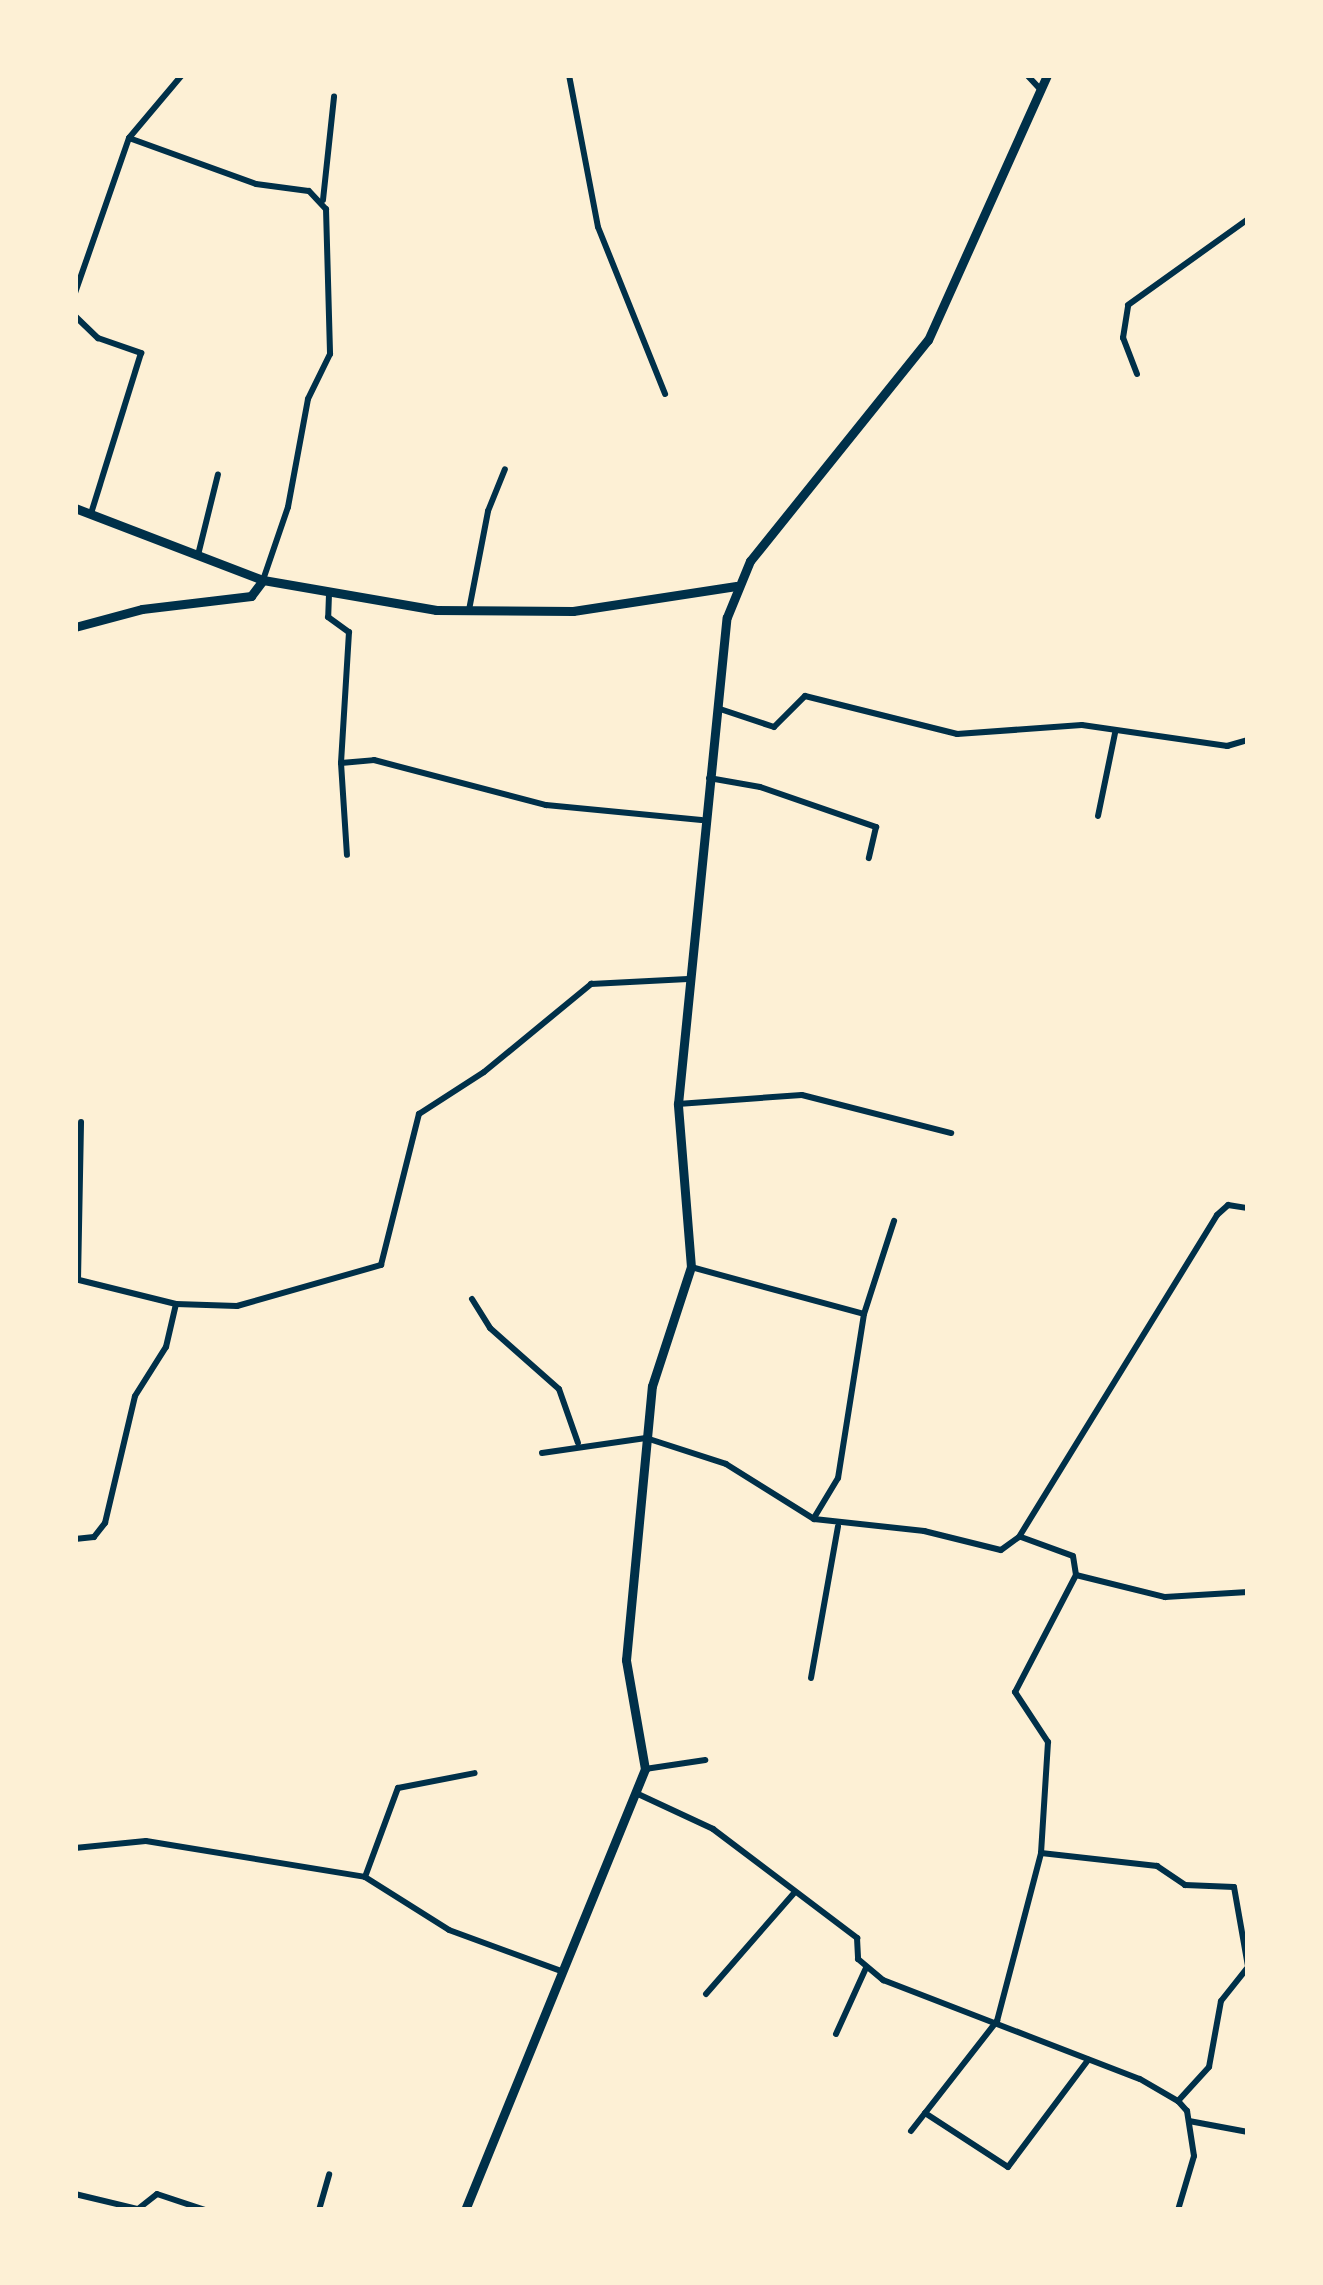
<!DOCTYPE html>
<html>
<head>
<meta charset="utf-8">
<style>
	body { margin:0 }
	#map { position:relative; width:1323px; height:2285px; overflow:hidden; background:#fdf0d5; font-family:Montserrat,sans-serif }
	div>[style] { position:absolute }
	.minor>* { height:6px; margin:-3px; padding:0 3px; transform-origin:3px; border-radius:3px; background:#003049 }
	.secondary>* { height:9px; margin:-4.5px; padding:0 4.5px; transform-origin:4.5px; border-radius:4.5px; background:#003049 }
	.primary>* { height:9px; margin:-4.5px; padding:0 4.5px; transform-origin:4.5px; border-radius:4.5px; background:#003049 }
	span { translate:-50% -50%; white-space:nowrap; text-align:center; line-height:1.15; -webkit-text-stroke:9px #fdf0d5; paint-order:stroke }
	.frame { position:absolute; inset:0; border:78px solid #fdf0d5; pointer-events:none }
</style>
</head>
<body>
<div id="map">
	<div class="minor">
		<i style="left:182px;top:75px;width:82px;rotate:130.1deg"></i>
		<i style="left:129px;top:138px;width:135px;rotate:19.9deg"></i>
		<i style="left:256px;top:184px;width:53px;rotate:7.5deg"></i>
		<i style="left:309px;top:191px;width:25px;rotate:47deg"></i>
		<i style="left:326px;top:209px;width:145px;rotate:88.4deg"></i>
		<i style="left:330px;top:354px;width:50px;rotate:116.1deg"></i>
		<i style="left:308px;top:399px;width:110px;rotate:100.5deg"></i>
		<i style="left:288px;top:507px;width:77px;rotate:108.9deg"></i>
		<i style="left:569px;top:75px;width:155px;rotate:79.2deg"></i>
		<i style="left:598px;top:227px;width:180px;rotate:68.1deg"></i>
		<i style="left:1027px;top:75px;width:19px;rotate:47deg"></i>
		<i style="left:323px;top:200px;width:104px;rotate:-83.9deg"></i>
		<i style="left:75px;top:293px;width:164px;rotate:-70.8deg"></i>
		<i style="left:75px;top:316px;width:32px;rotate:44deg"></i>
		<i style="left:98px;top:338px;width:46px;rotate:19.2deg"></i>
		<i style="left:141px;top:353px;width:169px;rotate:107.3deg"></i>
		<i style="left:1137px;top:374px;width:39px;rotate:-111deg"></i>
		<i style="left:1123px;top:338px;width:33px;rotate:-81deg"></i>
		<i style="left:1128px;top:305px;width:148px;rotate:-35.6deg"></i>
		<i style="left:198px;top:555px;width:83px;rotate:-76.1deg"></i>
		<i style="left:329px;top:594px;width:23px;rotate:92deg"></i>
		<i style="left:328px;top:617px;width:26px;rotate:36deg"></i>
		<i style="left:349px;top:632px;width:131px;rotate:93.5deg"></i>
		<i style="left:341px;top:763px;width:33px;rotate:-5deg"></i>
		<i style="left:374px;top:760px;width:178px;rotate:14.7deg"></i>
		<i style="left:546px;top:805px;width:156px;rotate:5.5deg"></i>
		<i style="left:469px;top:610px;width:101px;rotate:-79.1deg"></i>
		<i style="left:488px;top:511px;width:45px;rotate:-68deg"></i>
		<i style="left:720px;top:709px;width:57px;rotate:18.4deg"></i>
		<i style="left:774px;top:727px;width:44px;rotate:-45deg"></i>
		<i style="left:805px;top:696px;width:157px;rotate:14deg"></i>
		<i style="left:957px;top:734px;width:125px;rotate:-4.1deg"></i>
		<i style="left:1082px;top:725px;width:147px;rotate:8.2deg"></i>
		<i style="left:1227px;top:746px;width:22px;rotate:-16deg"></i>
		<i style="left:341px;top:763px;width:92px;rotate:86.3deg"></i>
		<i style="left:709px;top:778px;width:52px;rotate:10deg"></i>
		<i style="left:760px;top:787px;width:123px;rotate:19deg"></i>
		<i style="left:876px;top:827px;width:32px;rotate:103deg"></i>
		<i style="left:1098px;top:816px;width:85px;rotate:-78.4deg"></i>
		<i style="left:678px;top:1104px;width:124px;rotate:-4.2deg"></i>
		<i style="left:802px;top:1095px;width:154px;rotate:14.3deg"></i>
		<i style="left:691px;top:1267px;width:179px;rotate:15.2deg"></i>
		<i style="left:864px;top:1314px;width:166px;rotate:99deg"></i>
		<i style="left:838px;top:1478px;width:47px;rotate:121deg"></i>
		<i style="left:75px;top:1279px;width:104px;rotate:13.9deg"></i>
		<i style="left:78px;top:1280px;width:158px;rotate:-88.9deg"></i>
		<i style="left:472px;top:1299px;width:34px;rotate:58deg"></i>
		<i style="left:490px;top:1328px;width:92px;rotate:41.5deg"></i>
		<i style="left:559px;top:1389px;width:57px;rotate:70.6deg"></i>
		<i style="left:864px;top:1314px;width:98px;rotate:-72.1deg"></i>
		<i style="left:542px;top:1453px;width:105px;rotate:-8.2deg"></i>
		<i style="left:646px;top:1438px;width:84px;rotate:18deg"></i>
		<i style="left:726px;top:1464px;width:104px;rotate:32deg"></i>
		<i style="left:814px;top:1519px;width:111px;rotate:6.2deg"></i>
		<i style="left:924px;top:1531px;width:79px;rotate:13.9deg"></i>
		<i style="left:1001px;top:1550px;width:22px;rotate:-36deg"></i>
		<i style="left:1019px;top:1537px;width:378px;rotate:-58.4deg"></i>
		<i style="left:1217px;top:1215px;width:15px;rotate:-42deg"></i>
		<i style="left:1228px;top:1205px;width:20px;rotate:9deg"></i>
		<i style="left:1021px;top:1537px;width:55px;rotate:20.1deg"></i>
		<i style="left:1073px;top:1556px;width:19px;rotate:81deg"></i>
		<i style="left:1076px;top:1575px;width:132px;rotate:117.5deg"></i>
		<i style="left:1015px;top:1692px;width:60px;rotate:56.6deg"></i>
		<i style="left:1048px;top:1742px;width:111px;rotate:93.6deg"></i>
		<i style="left:1041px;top:1853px;width:117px;rotate:6.4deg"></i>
		<i style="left:1157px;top:1866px;width:34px;rotate:34deg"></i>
		<i style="left:1185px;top:1885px;width:49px;rotate:2.3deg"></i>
		<i style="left:1234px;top:1887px;width:80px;rotate:80deg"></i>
		<i style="left:75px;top:1539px;width:19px;rotate:-6deg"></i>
		<i style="left:94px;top:1537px;width:18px;rotate:-52deg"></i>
		<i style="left:105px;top:1523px;width:130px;rotate:-76.7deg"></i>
		<i style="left:135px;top:1396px;width:58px;rotate:-57.7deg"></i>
		<i style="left:166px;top:1347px;width:44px;rotate:-76.9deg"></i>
		<i style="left:176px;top:1304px;width:61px;rotate:1.9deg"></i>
		<i style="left:237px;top:1306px;width:150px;rotate:-15.9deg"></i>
		<i style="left:381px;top:1265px;width:156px;rotate:-75.9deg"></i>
		<i style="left:419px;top:1114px;width:77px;rotate:-32.9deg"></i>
		<i style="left:484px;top:1072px;width:139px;rotate:-39.4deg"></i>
		<i style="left:591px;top:984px;width:97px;rotate:-3deg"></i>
		<i style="left:1076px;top:1575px;width:92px;rotate:13.9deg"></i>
		<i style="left:1165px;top:1597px;width:83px;rotate:-3.4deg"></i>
		<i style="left:811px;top:1678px;width:154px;rotate:-79.9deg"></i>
		<i style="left:645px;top:1769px;width:61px;rotate:-8.5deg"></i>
		<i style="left:638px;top:1794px;width:83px;rotate:25deg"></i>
		<i style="left:713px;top:1829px;width:181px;rotate:37.1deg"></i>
		<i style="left:857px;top:1938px;width:21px;rotate:87deg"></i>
		<i style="left:858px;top:1959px;width:33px;rotate:40deg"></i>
		<i style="left:883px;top:1980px;width:275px;rotate:21.1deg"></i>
		<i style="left:1140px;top:2079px;width:44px;rotate:30.1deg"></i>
		<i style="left:1178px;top:2101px;width:46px;rotate:-47.6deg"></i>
		<i style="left:1209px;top:2067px;width:67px;rotate:-79.7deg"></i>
		<i style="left:1221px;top:2001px;width:43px;rotate:-51.5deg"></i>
		<i style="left:75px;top:1848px;width:71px;rotate:-5.6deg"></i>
		<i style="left:146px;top:1841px;width:222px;rotate:9.3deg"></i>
		<i style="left:365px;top:1877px;width:99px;rotate:32.2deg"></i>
		<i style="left:449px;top:1930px;width:119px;rotate:20.1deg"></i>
		<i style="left:365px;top:1877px;width:95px;rotate:-69.7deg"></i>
		<i style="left:398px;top:1788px;width:78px;rotate:-11deg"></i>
		<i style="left:706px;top:1994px;width:135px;rotate:-48.9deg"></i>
		<i style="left:836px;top:2034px;width:72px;rotate:-65.6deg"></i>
		<i style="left:925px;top:2113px;width:99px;rotate:33deg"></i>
		<i style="left:1008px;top:2167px;width:134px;rotate:-53.2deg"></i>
		<i style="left:1189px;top:2121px;width:60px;rotate:10.6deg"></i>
		<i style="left:911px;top:2131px;width:140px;rotate:-52deg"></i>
		<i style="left:997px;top:2021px;width:174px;rotate:-75.3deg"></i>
		<i style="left:75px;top:2194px;width:65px;rotate:13.4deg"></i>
		<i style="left:138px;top:2209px;width:24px;rotate:-38deg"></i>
		<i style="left:157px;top:2194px;width:51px;rotate:18.4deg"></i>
		<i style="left:319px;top:2210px;width:37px;rotate:-74deg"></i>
		<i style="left:1178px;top:2210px;width:56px;rotate:-73.5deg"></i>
		<i style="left:1194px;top:2156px;width:46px;rotate:-98.8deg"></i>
		<i style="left:1187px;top:2111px;width:13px;rotate:-132deg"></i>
	</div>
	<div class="secondary">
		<i style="left:75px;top:508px;width:201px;rotate:21deg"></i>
		<i style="left:263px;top:580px;width:176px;rotate:9.8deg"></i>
		<i style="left:436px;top:610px;width:137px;rotate:0.4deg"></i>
		<i style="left:573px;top:611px;width:165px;rotate:-8.7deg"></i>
		<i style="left:75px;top:627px;width:69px;rotate:-15deg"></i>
		<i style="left:142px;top:609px;width:110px;rotate:-6.8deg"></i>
		<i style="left:251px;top:596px;width:20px;rotate:-53deg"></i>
	</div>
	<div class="primary">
		<i style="left:465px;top:2210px;width:476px;rotate:-67.8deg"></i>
		<i style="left:645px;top:1769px;width:111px;rotate:-99.9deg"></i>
		<i style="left:626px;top:1660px;width:275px;rotate:-84.6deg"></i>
		<i style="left:652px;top:1386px;width:125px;rotate:-71.9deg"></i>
		<i style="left:691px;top:1267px;width:164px;rotate:-94.6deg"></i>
		<i style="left:678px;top:1104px;width:489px;rotate:-84.3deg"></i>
		<i style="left:727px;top:617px;width:61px;rotate:-67.7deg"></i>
		<i style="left:750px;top:561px;width:284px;rotate:-51.2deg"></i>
		<i style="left:928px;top:340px;width:290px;rotate:-65.8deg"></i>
	</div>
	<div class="frame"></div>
</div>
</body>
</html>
